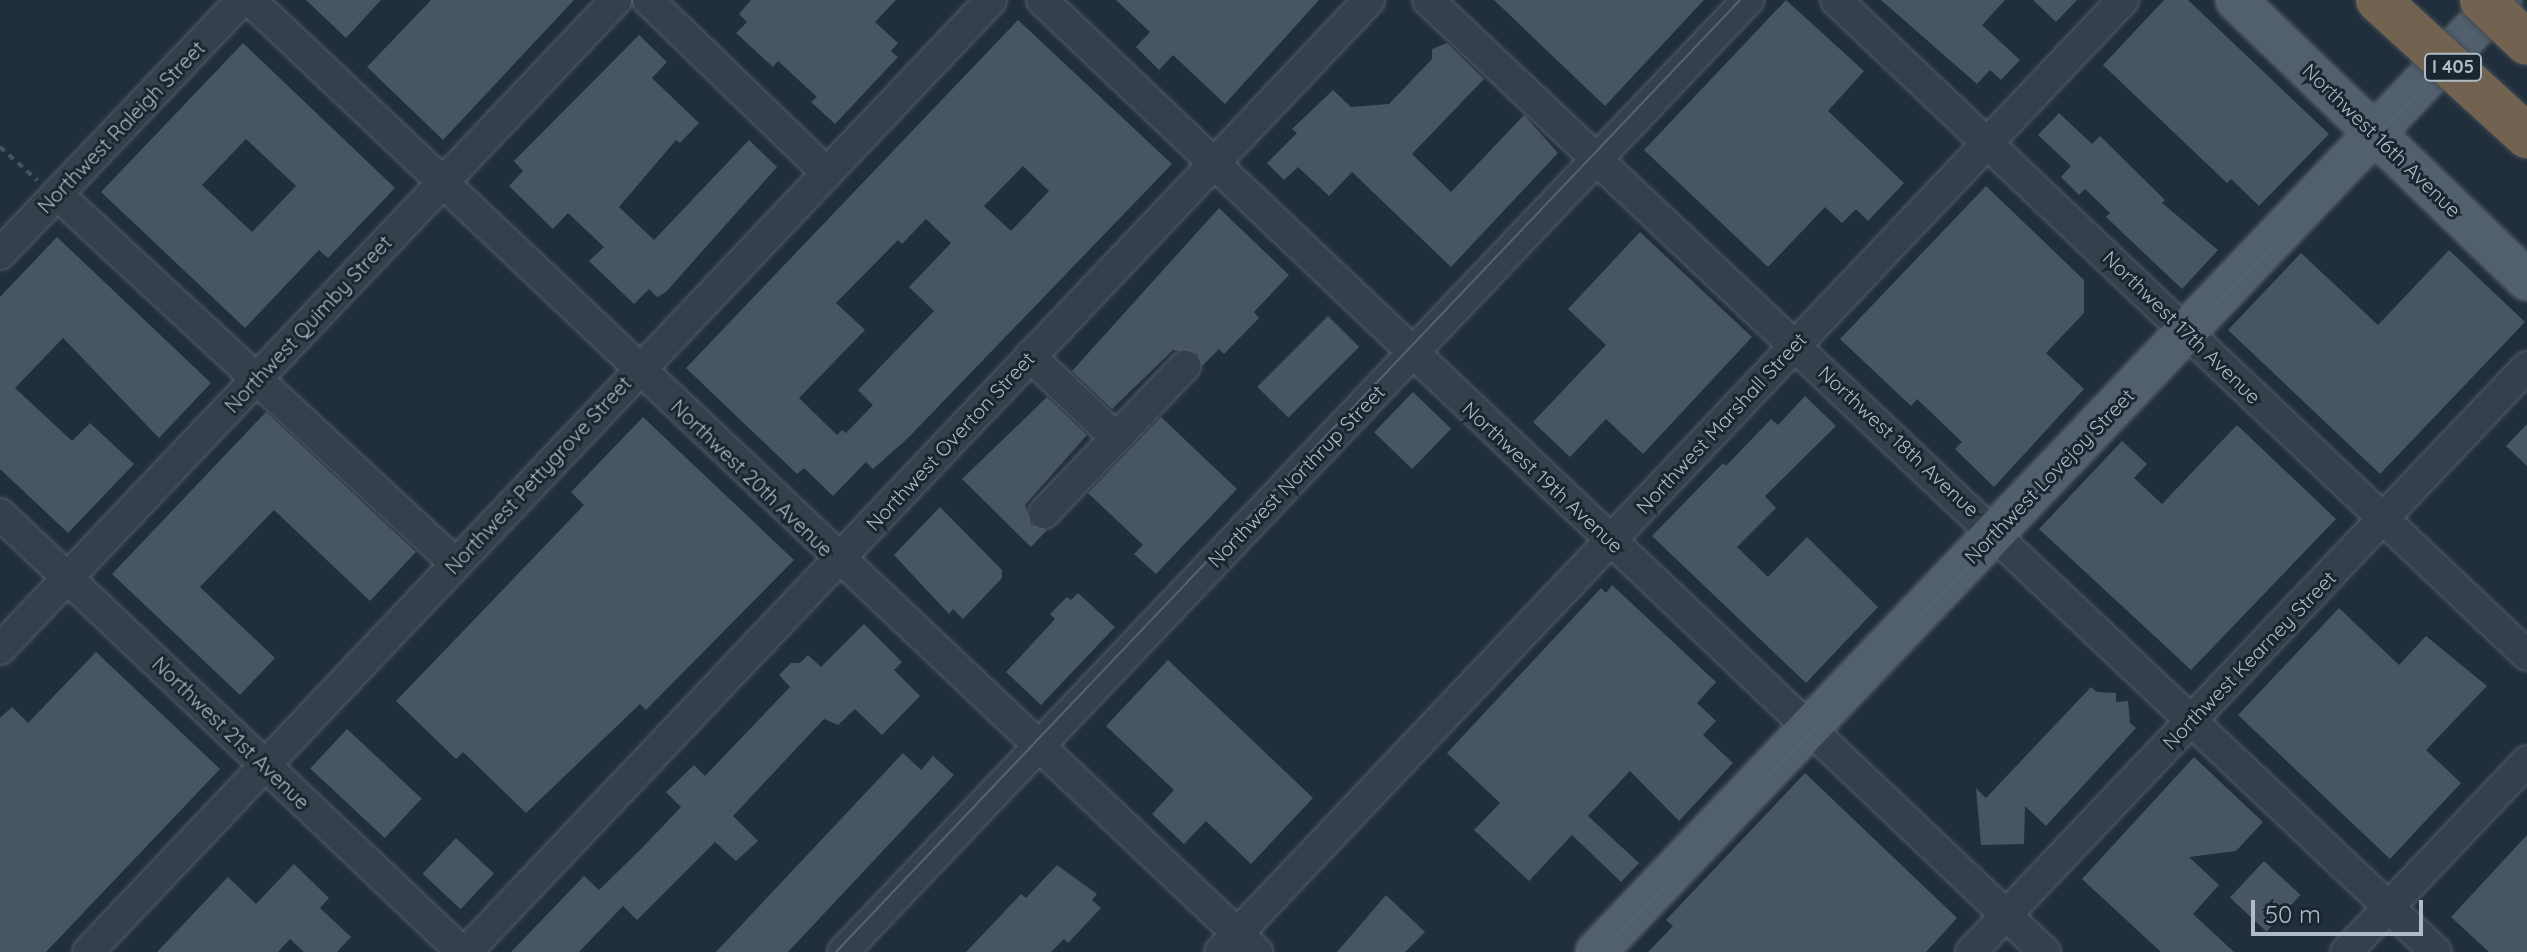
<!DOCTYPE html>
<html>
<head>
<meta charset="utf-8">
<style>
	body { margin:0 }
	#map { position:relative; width:2527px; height:952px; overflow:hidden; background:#212e3c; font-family:Quicksand,sans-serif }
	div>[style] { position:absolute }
	.building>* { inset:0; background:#475565; transform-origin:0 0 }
	.path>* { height:4px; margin-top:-2px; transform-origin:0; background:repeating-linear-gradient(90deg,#41585a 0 6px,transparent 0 12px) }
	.roads { filter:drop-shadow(0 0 2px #535e69) drop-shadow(0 0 2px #535e69) }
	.minor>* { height:30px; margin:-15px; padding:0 15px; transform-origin:15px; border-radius:15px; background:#35404c }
	.major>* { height:40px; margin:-20px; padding:0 20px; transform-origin:20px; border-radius:20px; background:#525f6c }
	.tram>* { height:2px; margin:-1px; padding:0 1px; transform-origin:1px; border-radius:1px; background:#566473 }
	.bridges { filter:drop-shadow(0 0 2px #404b56) drop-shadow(0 0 2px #404b56) }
	.highway-bridge>* { height:44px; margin:-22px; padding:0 22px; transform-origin:22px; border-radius:22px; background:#726351 }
	span { translate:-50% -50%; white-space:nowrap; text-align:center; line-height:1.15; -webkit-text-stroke:6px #1a2530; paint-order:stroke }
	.shield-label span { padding:2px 6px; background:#1a2530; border:2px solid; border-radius:6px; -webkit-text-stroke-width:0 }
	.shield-label { font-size:18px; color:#b0bbc8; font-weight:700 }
	.street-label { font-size:20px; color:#b0bbc8 }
	.scale { position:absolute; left:2251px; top:900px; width:172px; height:36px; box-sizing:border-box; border:4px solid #b0bbc8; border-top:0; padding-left:10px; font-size:24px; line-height:28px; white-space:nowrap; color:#b0bbc8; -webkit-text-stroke:6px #1a2530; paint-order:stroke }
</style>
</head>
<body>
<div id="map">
	<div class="building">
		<i style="clip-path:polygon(306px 0,381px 0,346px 38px)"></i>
		<i style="clip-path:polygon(431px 0,574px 0,443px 140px,367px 67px)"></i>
		<i style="clip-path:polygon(751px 0,896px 0,875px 22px,898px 43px,891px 51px,898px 57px,835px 124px,811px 102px,817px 97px,778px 61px,773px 67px,736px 33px,747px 22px,739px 14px)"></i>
		<i style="clip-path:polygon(1116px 0,1319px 0,1225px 104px,1173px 55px,1159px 70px,1136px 47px,1150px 32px)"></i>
		<i style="clip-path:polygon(1494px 0,1704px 0,1605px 106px)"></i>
		<i style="clip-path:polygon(1786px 0,1864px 71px,1828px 111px,1904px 183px,1868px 221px,1856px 209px,1842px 223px,1825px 207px,1768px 267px,1644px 150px)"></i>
		<i style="clip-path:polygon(1881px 0,2005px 0,1982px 25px,2020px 60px,2001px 80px,1990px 70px,1977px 84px)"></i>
		<i style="clip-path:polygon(2033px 0,2077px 0,2056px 22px)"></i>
		<i style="clip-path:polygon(2164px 0,2188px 0,2329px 134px,2259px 206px,2231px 179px,2227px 183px,2103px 65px)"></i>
		<i style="clip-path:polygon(evenodd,1018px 20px,1172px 164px,908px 438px,873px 469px,866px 462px,833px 496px,804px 468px,797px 474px,686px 368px,1018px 20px,1023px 166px,1049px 191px,1011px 231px,984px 206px,1023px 166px,1018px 20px,926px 219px,951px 243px,909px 287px,934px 311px,858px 390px,873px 405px,846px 433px,842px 430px,837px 435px,799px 398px,865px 330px,836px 303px,898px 240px,902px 244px,926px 219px)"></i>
		<i style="clip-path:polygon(639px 35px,667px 62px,652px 78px,699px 123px,680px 143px,676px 140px,619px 207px,654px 240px,749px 140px,777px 167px,666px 292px,657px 297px,649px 289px,634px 304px,589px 261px,604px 247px,568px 213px,553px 229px,509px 186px,523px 171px,514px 161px)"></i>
		<i style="clip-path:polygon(evenodd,243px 43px,395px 188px,328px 258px,319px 250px,245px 328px,101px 192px,243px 43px,246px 139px,296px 186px,252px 232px,202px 185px,246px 139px)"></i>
		<i style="clip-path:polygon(1447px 43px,1484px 79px,1412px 154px,1451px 192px,1524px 115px,1558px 153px,1451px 267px,1352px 172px,1329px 196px,1298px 167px,1284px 180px,1267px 163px,1297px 133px,1292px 129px,1333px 90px,1351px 107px,1389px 104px,1432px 59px,1432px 49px)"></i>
		<i style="clip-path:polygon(2059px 113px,2092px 144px,2100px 136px,2165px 200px,2162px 203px,2218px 250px,2182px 289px,2106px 217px,2110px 213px,2085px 189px,2079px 195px,2061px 177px,2071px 166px,2038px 135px)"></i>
		<i style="clip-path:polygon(1986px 186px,2084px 280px,2084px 313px,2046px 353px,2084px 389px,1994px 487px,1955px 449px,1962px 442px,1917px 399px,1911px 406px,1840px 339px)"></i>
		<i style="clip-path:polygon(1219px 208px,1289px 275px,1254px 312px,1259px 318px,1224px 354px,1219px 349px,1202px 366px,1197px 353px,1173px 350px,1112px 409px,1072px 371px)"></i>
		<i style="clip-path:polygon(1640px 232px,1752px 337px,1643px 454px,1606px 419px,1570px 457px,1533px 422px,1606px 345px,1568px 309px)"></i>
		<i style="clip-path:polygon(57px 237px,211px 383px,159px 438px,63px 338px,15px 388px,72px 441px,90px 423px,134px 464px,68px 533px,0 469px,0 297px)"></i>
		<i style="clip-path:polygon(2449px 250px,2525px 322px,2380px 474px,2228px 330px,2301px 253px,2378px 325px)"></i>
		<i style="left:1328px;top:316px;width:44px;height:100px;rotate:45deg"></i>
		<i style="left:1413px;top:392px;width:53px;height:56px;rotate:44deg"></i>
		<i style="clip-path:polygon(1805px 396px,1836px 426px,1765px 496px,1776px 508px,1737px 547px,1768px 577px,1807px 537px,1878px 607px,1806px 683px,1652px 536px,1723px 463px,1726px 466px,1771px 419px,1778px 425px)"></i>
		<i style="clip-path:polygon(1047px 397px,1087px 435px,1025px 505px,1031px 525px,1047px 530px,1031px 547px,962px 479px)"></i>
		<i style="clip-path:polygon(266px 412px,416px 552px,370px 601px,274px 510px,200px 587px,275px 658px,240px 695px,112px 574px)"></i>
		<i style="clip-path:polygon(643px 417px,794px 560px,646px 710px,640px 704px,526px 813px,463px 752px,456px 759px,396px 701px,584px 505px,571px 492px)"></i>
		<i style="clip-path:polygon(1161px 417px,1237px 489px,1156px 574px,1134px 554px,1143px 545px,1088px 493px)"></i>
		<i style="clip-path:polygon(2527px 424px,2527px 466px,2506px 446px)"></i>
		<i style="clip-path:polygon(2237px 425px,2336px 519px,2191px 670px,2039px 529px,2122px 441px,2147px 464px,2134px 478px,2162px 504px)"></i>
		<i style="clip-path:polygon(940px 507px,1002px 570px,1002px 578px,963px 619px,953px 609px,949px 614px,894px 555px)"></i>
		<i style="clip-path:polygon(1612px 585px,1716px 682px,1697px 703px,1716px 721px,1703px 735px,1733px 763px,1679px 821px,1630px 771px,1588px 816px,1639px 863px,1621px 882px,1572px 835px,1529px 881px,1474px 830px,1500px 803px,1447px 753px,1601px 588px,1606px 593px)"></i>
		<i style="clip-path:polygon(1078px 593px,1115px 627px,1041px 705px,1006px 672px,1055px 619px,1050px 614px,1067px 597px,1071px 600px)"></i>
		<i style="clip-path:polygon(2339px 608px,2399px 665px,2426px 636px,2487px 686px,2426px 750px,2461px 783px,2390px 859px,2238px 715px)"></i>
		<i style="clip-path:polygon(864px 624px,902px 662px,894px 670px,920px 696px,882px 735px,855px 709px,838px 725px,824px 719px,733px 816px,758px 841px,736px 861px,715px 842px,637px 920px,623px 906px,579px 952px,511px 952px,584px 876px,599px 890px,642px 848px,681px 807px,666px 792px,694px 765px,705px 776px,790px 687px,779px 675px,791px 663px,800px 663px,808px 655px,821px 667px)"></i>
		<i style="clip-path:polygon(96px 652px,220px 769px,46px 952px,0 952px,0 718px,12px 707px,28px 723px)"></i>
		<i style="clip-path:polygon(1168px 660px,1313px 798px,1251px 864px,1206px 821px,1184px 844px,1152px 814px,1174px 790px,1106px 726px)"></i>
		<i style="clip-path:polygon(2091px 687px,2097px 692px,2116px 693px,2116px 702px,2128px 701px,2130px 723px,2136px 728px,2046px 826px,2025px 806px,2024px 844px,1981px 845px,1976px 788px,1986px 798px)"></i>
		<i style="left:347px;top:729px;width:102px;height:54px;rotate:43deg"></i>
		<i style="clip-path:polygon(903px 753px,921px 770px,933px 756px,954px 775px,788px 952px,716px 952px)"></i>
		<i style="clip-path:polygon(2194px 757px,2263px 822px,2236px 851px,2189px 857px,2219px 885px,2193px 914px,2234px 952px,2161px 952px,2082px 879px)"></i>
		<i style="clip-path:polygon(1805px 773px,1957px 918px,1926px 952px,1648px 952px,1673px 926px,1666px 920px)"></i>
		<i style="clip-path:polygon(2527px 835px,2527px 952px,2489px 952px,2451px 917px)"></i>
		<i style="left:456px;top:838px;width:52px;height:49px;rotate:43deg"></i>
		<i style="left:2264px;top:861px;width:50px;height:50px;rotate:43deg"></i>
		<i style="clip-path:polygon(294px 864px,329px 898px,320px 908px,351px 937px,337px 952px,304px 952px,290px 939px,278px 952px,157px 952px,228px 877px,256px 904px)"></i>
		<i style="clip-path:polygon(1057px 865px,1097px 894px,1092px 900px,1101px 908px,1068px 943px,1064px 939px,1051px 952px,966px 952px,1021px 894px,1026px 898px)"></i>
		<i style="clip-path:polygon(1386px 895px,1425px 932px,1405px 952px,1337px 952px)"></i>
	</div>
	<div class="path">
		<i style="left:0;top:147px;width:50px;rotate:41.7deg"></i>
	</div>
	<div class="roads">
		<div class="minor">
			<i style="left:250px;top:0;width:1386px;rotate:43.39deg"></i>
			<i style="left:648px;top:0;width:248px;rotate:44deg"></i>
			<i style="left:1042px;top:0;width:1383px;rotate:43.51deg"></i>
			<i style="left:1428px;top:0;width:1386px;rotate:43.36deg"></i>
			<i style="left:1836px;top:0;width:952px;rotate:43.47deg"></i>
			<i style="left:57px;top:194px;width:543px;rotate:42.83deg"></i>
			<i style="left:0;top:254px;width:351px;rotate:-46.4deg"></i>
			<i style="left:1030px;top:356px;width:119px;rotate:43.6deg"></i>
			<i style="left:1044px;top:513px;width:204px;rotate:-46.2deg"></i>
			<i style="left:0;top:514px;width:637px;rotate:43.47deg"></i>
			<i style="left:0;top:649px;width:895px;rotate:-46.49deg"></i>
			<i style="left:88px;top:952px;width:1312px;rotate:-46.51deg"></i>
			<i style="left:466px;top:952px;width:1312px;rotate:-46.51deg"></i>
			<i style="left:843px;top:952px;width:1314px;rotate:-46.45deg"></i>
			<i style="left:1220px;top:952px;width:1312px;rotate:-46.51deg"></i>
			<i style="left:1971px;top:952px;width:807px;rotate:-46.46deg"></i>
			<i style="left:2346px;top:952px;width:263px;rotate:-46.5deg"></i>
		</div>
		<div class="major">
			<i style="left:2236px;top:0;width:404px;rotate:43.9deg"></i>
			<i style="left:1596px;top:952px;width:1314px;rotate:-46.45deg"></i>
		</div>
	</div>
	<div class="tram">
		<i style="left:836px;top:952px;width:1313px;rotate:-46.48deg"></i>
		<i style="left:1602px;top:952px;width:1313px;rotate:-46.48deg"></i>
	</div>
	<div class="bridges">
		<div class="highway-bridge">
			<i style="left:2378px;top:0;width:202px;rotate:42.4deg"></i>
			<i style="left:2482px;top:0;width:62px;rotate:43.7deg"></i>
		</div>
	</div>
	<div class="shield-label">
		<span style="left:2453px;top:67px">I 405</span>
	</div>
	<div class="street-label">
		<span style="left:121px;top:127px;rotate:-46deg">Northwest Raleigh Street</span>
		<span style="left:2382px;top:140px;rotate:44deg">Northwest 16th Avenue</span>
		<span style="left:308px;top:324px;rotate:-47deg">Northwest Quimby Street</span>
		<span style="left:2182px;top:327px;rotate:44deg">Northwest 17th Avenue</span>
		<span style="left:1721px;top:423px;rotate:-47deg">Northwest Marshall Street</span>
		<span style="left:950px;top:441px;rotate:-47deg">Northwest Overton Street</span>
		<span style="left:1899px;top:441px;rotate:43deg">Northwest 18th Avenue</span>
		<span style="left:538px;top:475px;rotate:-47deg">Northwest Pettygrove Street</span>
		<span style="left:1296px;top:476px;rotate:-46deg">Northwest Northrup Street</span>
		<span style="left:2049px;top:476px;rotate:-46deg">Northwest Lovejoy Street</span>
		<span style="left:1543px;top:477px;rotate:43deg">Northwest 19th Avenue</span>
		<span style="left:752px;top:478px;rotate:44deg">Northwest 20th Avenue</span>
		<span style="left:2249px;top:660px;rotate:-46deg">Northwest Kearney Street</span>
		<span style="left:231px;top:733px;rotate:44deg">Northwest 21st Avenue</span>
	</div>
	<div class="scale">50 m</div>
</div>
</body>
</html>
